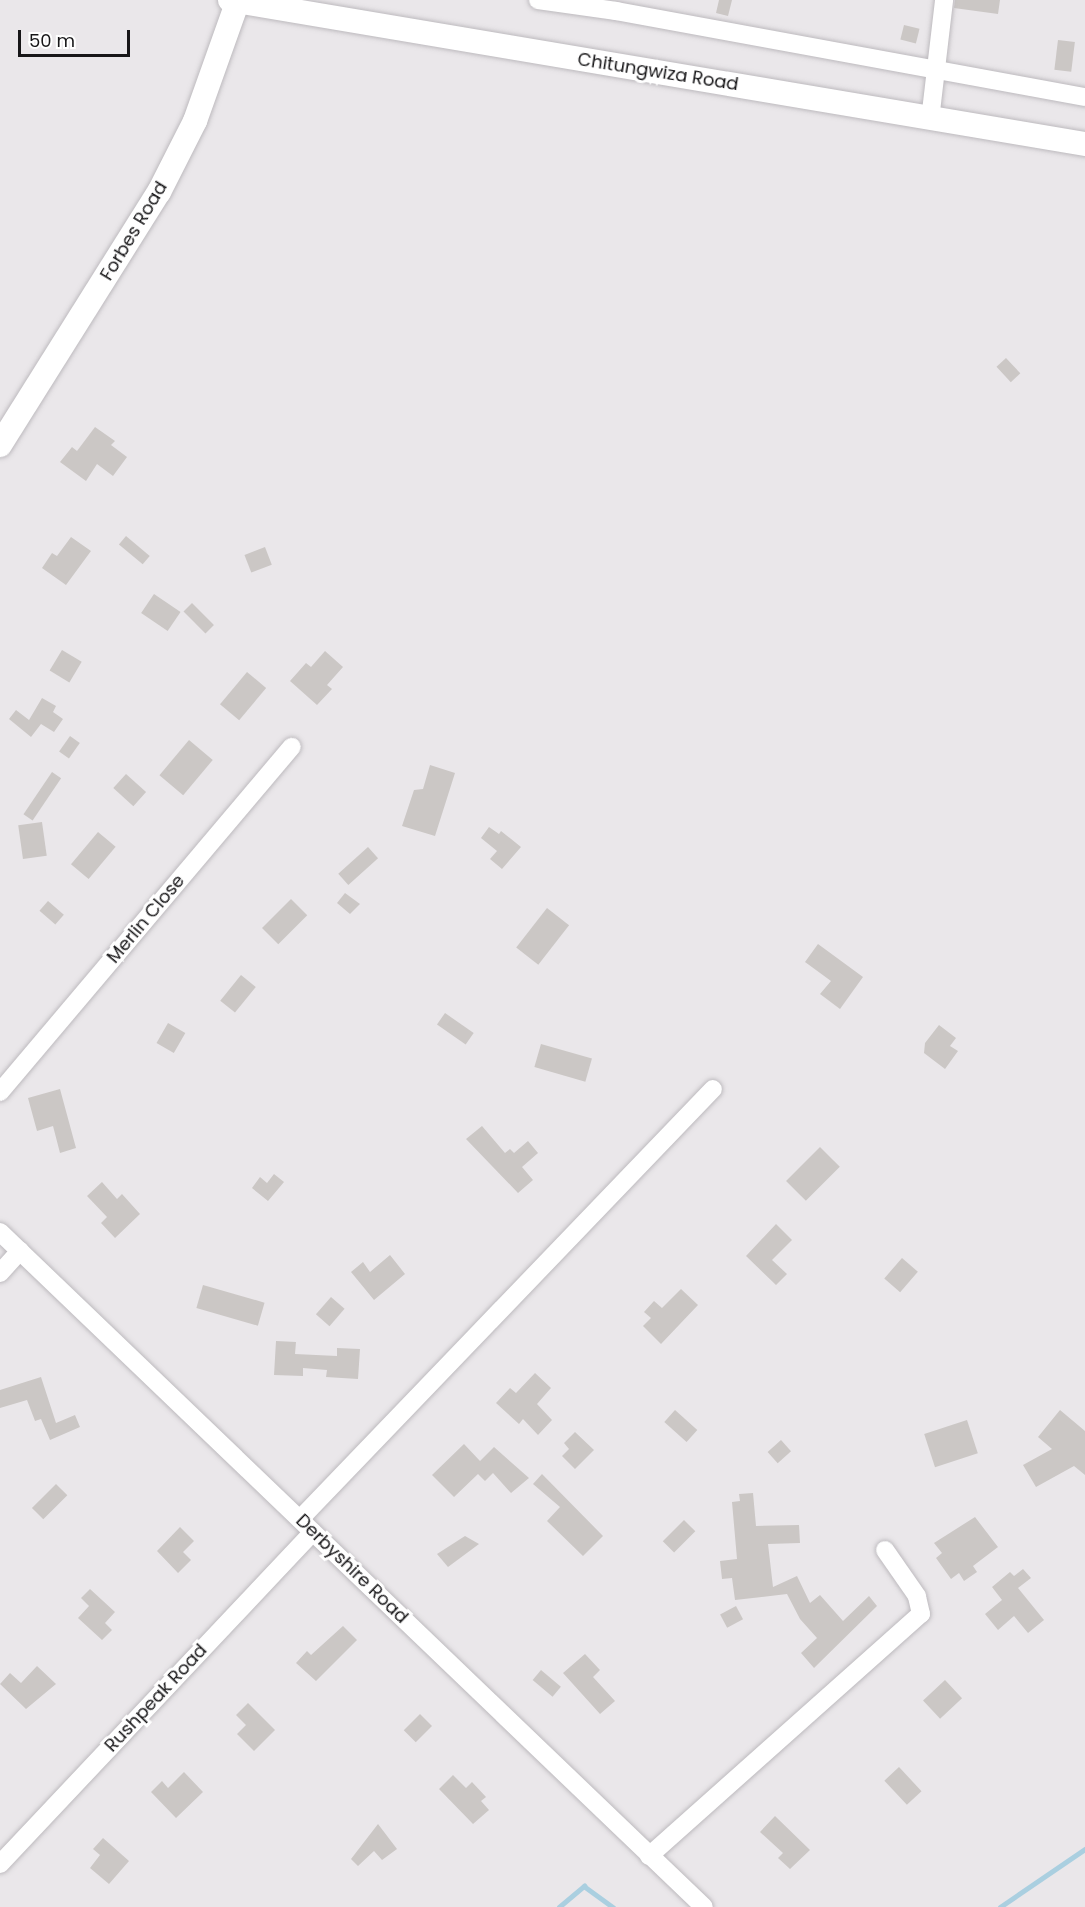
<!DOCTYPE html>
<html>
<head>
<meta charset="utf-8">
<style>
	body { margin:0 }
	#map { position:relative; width:1085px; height:1907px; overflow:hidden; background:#eae7ea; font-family:Poppins,sans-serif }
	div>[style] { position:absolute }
	.stream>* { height:4.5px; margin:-2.25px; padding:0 2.25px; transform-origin:2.25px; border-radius:2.25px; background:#aacfe0 }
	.building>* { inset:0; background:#cbc7c5; transform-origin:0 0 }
	.roads { filter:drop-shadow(0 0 2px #bdbabe) drop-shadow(0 0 2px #bdbabe) }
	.minor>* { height:18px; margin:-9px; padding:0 9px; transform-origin:9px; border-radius:9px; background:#fff }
	.major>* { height:24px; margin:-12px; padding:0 12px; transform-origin:12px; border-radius:12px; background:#fff }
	span { translate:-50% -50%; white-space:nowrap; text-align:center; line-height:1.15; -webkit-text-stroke:6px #fff; paint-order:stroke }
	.street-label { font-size:18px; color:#171618 }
	.scale { position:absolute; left:18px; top:30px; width:112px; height:27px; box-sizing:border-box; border:3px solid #171618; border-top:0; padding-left:8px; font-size:18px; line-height:21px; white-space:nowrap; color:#171618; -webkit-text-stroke:4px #fff; paint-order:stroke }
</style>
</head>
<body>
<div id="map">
	<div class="stream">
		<i style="left:559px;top:1907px;width:33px;rotate:-40deg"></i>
		<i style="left:584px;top:1886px;width:36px;rotate:36deg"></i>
		<i style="left:1000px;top:1907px;width:103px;rotate:-34.3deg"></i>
	</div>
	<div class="building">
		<i style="clip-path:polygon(719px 0,732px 0,728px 16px,716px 13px)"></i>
		<i style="clip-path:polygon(955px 0,1000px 0,998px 14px,954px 8px)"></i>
		<i style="left:904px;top:25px;width:16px;height:15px;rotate:14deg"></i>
		<i style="left:1058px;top:40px;width:17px;height:30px;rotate:7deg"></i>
		<i style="left:1006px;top:358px;width:21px;height:13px;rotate:47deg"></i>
		<i style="clip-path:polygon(95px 427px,115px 441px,111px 445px,127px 457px,113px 476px,97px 464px,86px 481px,60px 462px,72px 447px,77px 451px)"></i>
		<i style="left:126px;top:536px;width:31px;height:11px;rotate:40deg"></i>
		<i style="clip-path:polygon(71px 537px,91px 551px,66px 585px,42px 568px,52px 553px,57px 556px)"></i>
		<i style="left:265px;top:547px;width:19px;height:22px;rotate:69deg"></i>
		<i style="left:154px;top:594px;width:32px;height:23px;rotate:34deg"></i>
		<i style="left:192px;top:603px;width:31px;height:12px;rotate:45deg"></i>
		<i style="left:62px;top:650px;width:23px;height:24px;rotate:31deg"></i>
		<i style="clip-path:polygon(325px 651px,343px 667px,327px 685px,332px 689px,317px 705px,290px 681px,306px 663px,311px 667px)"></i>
		<i style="left:247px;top:672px;width:25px;height:42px;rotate:40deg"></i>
		<i style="clip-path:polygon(42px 698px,56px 706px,53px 712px,63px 719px,54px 732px,41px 724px,31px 737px,9px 719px,16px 710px,29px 720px)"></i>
		<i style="left:70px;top:736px;width:12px;height:19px;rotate:35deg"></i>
		<i style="left:189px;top:740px;width:31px;height:46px;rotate:40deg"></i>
		<i style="clip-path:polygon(430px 765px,455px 773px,435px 836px,402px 826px,414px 790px,423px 789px)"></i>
		<i style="left:52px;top:772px;width:11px;height:51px;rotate:34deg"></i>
		<i style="left:126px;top:774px;width:27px;height:19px;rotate:42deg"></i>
		<i style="left:42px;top:822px;width:34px;height:24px;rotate:82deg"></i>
		<i style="clip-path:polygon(489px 827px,499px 834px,501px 831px,521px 847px,502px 869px,490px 859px,497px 851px,481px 838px)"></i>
		<i style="left:98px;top:832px;width:23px;height:42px;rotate:40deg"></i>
		<i style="left:368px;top:847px;width:15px;height:40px;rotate:48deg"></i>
		<i style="clip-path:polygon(345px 893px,360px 904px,350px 914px,337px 903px)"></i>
		<i style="left:291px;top:899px;width:23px;height:41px;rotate:45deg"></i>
		<i style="left:48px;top:901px;width:21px;height:13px;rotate:41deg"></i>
		<i style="left:547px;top:908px;width:28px;height:50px;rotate:38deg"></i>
		<i style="clip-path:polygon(818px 944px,863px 977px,840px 1009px,820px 994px,831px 981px,805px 962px)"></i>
		<i style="left:241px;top:975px;width:19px;height:33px;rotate:39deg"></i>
		<i style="left:445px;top:1013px;width:35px;height:14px;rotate:35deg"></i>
		<i style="left:168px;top:1023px;width:20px;height:23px;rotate:30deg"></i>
		<i style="clip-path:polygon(939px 1025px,956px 1038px,950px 1046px,958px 1051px,945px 1069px,924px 1053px,925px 1043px)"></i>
		<i style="left:541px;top:1044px;width:53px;height:24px;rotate:16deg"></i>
		<i style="clip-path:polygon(60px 1089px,76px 1148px,60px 1153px,53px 1126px,37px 1131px,28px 1098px)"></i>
		<i style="clip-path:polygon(482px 1126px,505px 1153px,510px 1149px,514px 1153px,528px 1141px,538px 1153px,522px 1167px,533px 1180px,518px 1193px,466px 1139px)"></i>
		<i style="left:820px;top:1147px;width:28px;height:48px;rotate:45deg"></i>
		<i style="clip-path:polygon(274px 1174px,284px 1182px,268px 1201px,252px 1188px,260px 1177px,267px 1183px)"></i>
		<i style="clip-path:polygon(102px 1182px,117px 1199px,122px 1194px,140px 1214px,115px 1238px,101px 1223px,107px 1217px,87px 1196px)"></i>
		<i style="clip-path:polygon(776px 1224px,792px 1240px,772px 1260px,787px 1274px,776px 1285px,746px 1256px)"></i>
		<i style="clip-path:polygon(390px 1255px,405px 1274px,374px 1300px,351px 1272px,363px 1262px,370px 1272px)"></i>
		<i style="left:902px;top:1258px;width:21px;height:27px;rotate:41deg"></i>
		<i style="left:203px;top:1285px;width:64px;height:24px;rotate:16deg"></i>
		<i style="clip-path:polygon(681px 1289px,698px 1305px,661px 1344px,643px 1326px,651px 1318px,644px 1312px,654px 1301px,662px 1308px)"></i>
		<i style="left:331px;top:1297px;width:18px;height:23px;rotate:41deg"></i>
		<i style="clip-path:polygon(276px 1341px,296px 1342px,295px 1354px,337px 1356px,337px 1348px,360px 1349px,358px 1379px,326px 1377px,327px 1370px,303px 1368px,303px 1376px,274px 1375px)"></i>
		<i style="clip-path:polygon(535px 1373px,551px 1388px,537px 1404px,552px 1420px,538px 1435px,523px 1419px,519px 1424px,496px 1403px,510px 1388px,516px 1393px)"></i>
		<i style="clip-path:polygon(41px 1377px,56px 1423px,75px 1415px,80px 1427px,50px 1440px,41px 1419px,35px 1421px,27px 1400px,0 1408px,0 1390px)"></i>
		<i style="left:675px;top:1410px;width:30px;height:16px;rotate:42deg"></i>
		<i style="clip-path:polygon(1060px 1410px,1085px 1431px,1085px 1475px,1074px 1466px,1036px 1487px,1023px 1465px,1052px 1449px,1038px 1437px)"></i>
		<i style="left:967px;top:1420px;width:35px;height:45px;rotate:72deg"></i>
		<i style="clip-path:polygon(575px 1432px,594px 1450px,575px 1469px,562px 1456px,569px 1449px,564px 1443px)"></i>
		<i style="left:781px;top:1440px;width:15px;height:18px;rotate:48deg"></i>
		<i style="clip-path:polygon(464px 1444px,480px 1461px,494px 1447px,529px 1478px,511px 1493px,493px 1473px,485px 1481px,478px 1474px,454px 1497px,432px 1475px)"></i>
		<i style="clip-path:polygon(542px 1474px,603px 1536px,583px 1556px,547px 1521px,560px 1507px,533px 1484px)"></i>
		<i style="left:56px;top:1484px;width:16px;height:34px;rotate:45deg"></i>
		<i style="clip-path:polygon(753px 1493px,756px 1526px,799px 1525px,800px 1543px,768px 1544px,773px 1587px,797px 1576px,810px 1603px,820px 1595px,843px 1621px,869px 1596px,877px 1606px,814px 1668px,801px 1653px,817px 1638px,800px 1619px,787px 1594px,735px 1600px,732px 1578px,722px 1579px,720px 1561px,737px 1559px,732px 1502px,740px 1501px,739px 1494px)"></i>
		<i style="clip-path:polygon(975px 1517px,998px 1547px,973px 1566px,977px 1572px,964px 1581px,959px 1573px,951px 1579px,936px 1558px,942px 1553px,934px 1543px)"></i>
		<i style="left:684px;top:1520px;width:16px;height:30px;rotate:45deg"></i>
		<i style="clip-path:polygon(180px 1527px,194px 1541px,183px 1552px,191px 1560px,178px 1573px,157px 1551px)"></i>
		<i style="clip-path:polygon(465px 1536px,479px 1544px,448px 1567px,437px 1554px)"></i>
		<i style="clip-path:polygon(1023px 1569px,1031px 1578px,1018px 1588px,1044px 1620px,1028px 1633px,1014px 1616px,998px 1630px,985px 1614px,1002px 1600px,992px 1587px,1010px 1572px,1014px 1576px)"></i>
		<i style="clip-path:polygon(90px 1589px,115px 1612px,105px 1623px,112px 1630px,102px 1640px,78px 1618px,89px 1606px,81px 1598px)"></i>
		<i style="left:736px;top:1606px;width:15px;height:18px;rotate:62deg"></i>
		<i style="clip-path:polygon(343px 1626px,357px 1640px,316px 1681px,296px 1663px,307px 1651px,311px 1655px)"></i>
		<i style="clip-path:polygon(585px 1654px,600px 1670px,593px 1677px,615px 1701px,600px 1714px,563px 1673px)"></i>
		<i style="clip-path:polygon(37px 1666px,56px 1684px,26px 1709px,0 1684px,10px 1673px,21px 1683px)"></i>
		<i style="left:541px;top:1670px;width:26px;height:13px;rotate:40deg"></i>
		<i style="left:945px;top:1680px;width:25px;height:30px;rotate:47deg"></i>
		<i style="clip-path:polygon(248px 1703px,275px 1730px,254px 1751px,237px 1734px,246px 1725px,236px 1715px)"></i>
		<i style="left:420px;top:1714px;width:17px;height:23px;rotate:45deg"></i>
		<i style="left:899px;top:1767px;width:33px;height:20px;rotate:47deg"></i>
		<i style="clip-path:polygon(184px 1772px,203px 1792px,176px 1818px,151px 1792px,162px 1781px,168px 1788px)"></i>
		<i style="clip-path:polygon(453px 1775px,466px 1788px,472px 1782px,486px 1797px,481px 1801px,489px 1810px,473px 1824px,439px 1789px)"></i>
		<i style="clip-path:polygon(775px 1816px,810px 1850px,790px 1869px,778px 1858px,783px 1853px,760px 1832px)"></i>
		<i style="clip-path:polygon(378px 1824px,397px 1849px,382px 1860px,374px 1851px,358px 1866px,351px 1859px)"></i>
		<i style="clip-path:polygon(103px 1838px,129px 1861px,109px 1884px,90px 1868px,100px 1855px,93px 1849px)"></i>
	</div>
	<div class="roads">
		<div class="minor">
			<i style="left:538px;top:0;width:79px;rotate:8deg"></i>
			<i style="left:616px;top:11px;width:477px;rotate:10.4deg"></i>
			<i style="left:930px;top:120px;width:121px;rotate:-83.3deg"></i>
			<i style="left:0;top:1092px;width:452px;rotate:-49.8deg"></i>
			<i style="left:0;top:1232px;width:975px;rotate:43.8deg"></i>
			<i style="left:0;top:1273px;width:30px;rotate:-48deg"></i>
			<i style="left:300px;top:1519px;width:596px;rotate:-46.16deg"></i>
			<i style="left:649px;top:1856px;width:364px;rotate:-41.7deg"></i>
			<i style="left:921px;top:1614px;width:18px;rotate:-103deg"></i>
			<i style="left:917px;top:1596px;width:56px;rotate:-124.8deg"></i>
			<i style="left:0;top:1864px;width:456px;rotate:-46.7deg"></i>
		</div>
		<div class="major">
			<i style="left:230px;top:0;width:867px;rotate:9.56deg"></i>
			<i style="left:0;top:445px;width:299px;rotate:-57.9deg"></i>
			<i style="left:159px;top:192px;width:80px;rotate:-63.1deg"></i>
			<i style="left:195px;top:121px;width:128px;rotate:-70.4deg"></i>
		</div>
	</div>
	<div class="street-label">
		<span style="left:658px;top:72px;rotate:9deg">Chitungwiza Road</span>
		<span style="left:134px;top:231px;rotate:-59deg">Forbes Road</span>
		<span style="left:146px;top:919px;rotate:-50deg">Merlin Close</span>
		<span style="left:352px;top:1569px;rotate:44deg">Derbyshire Road</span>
		<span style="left:156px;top:1698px;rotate:-47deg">Rushpeak Road</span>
	</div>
	<div class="scale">50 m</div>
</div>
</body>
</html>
